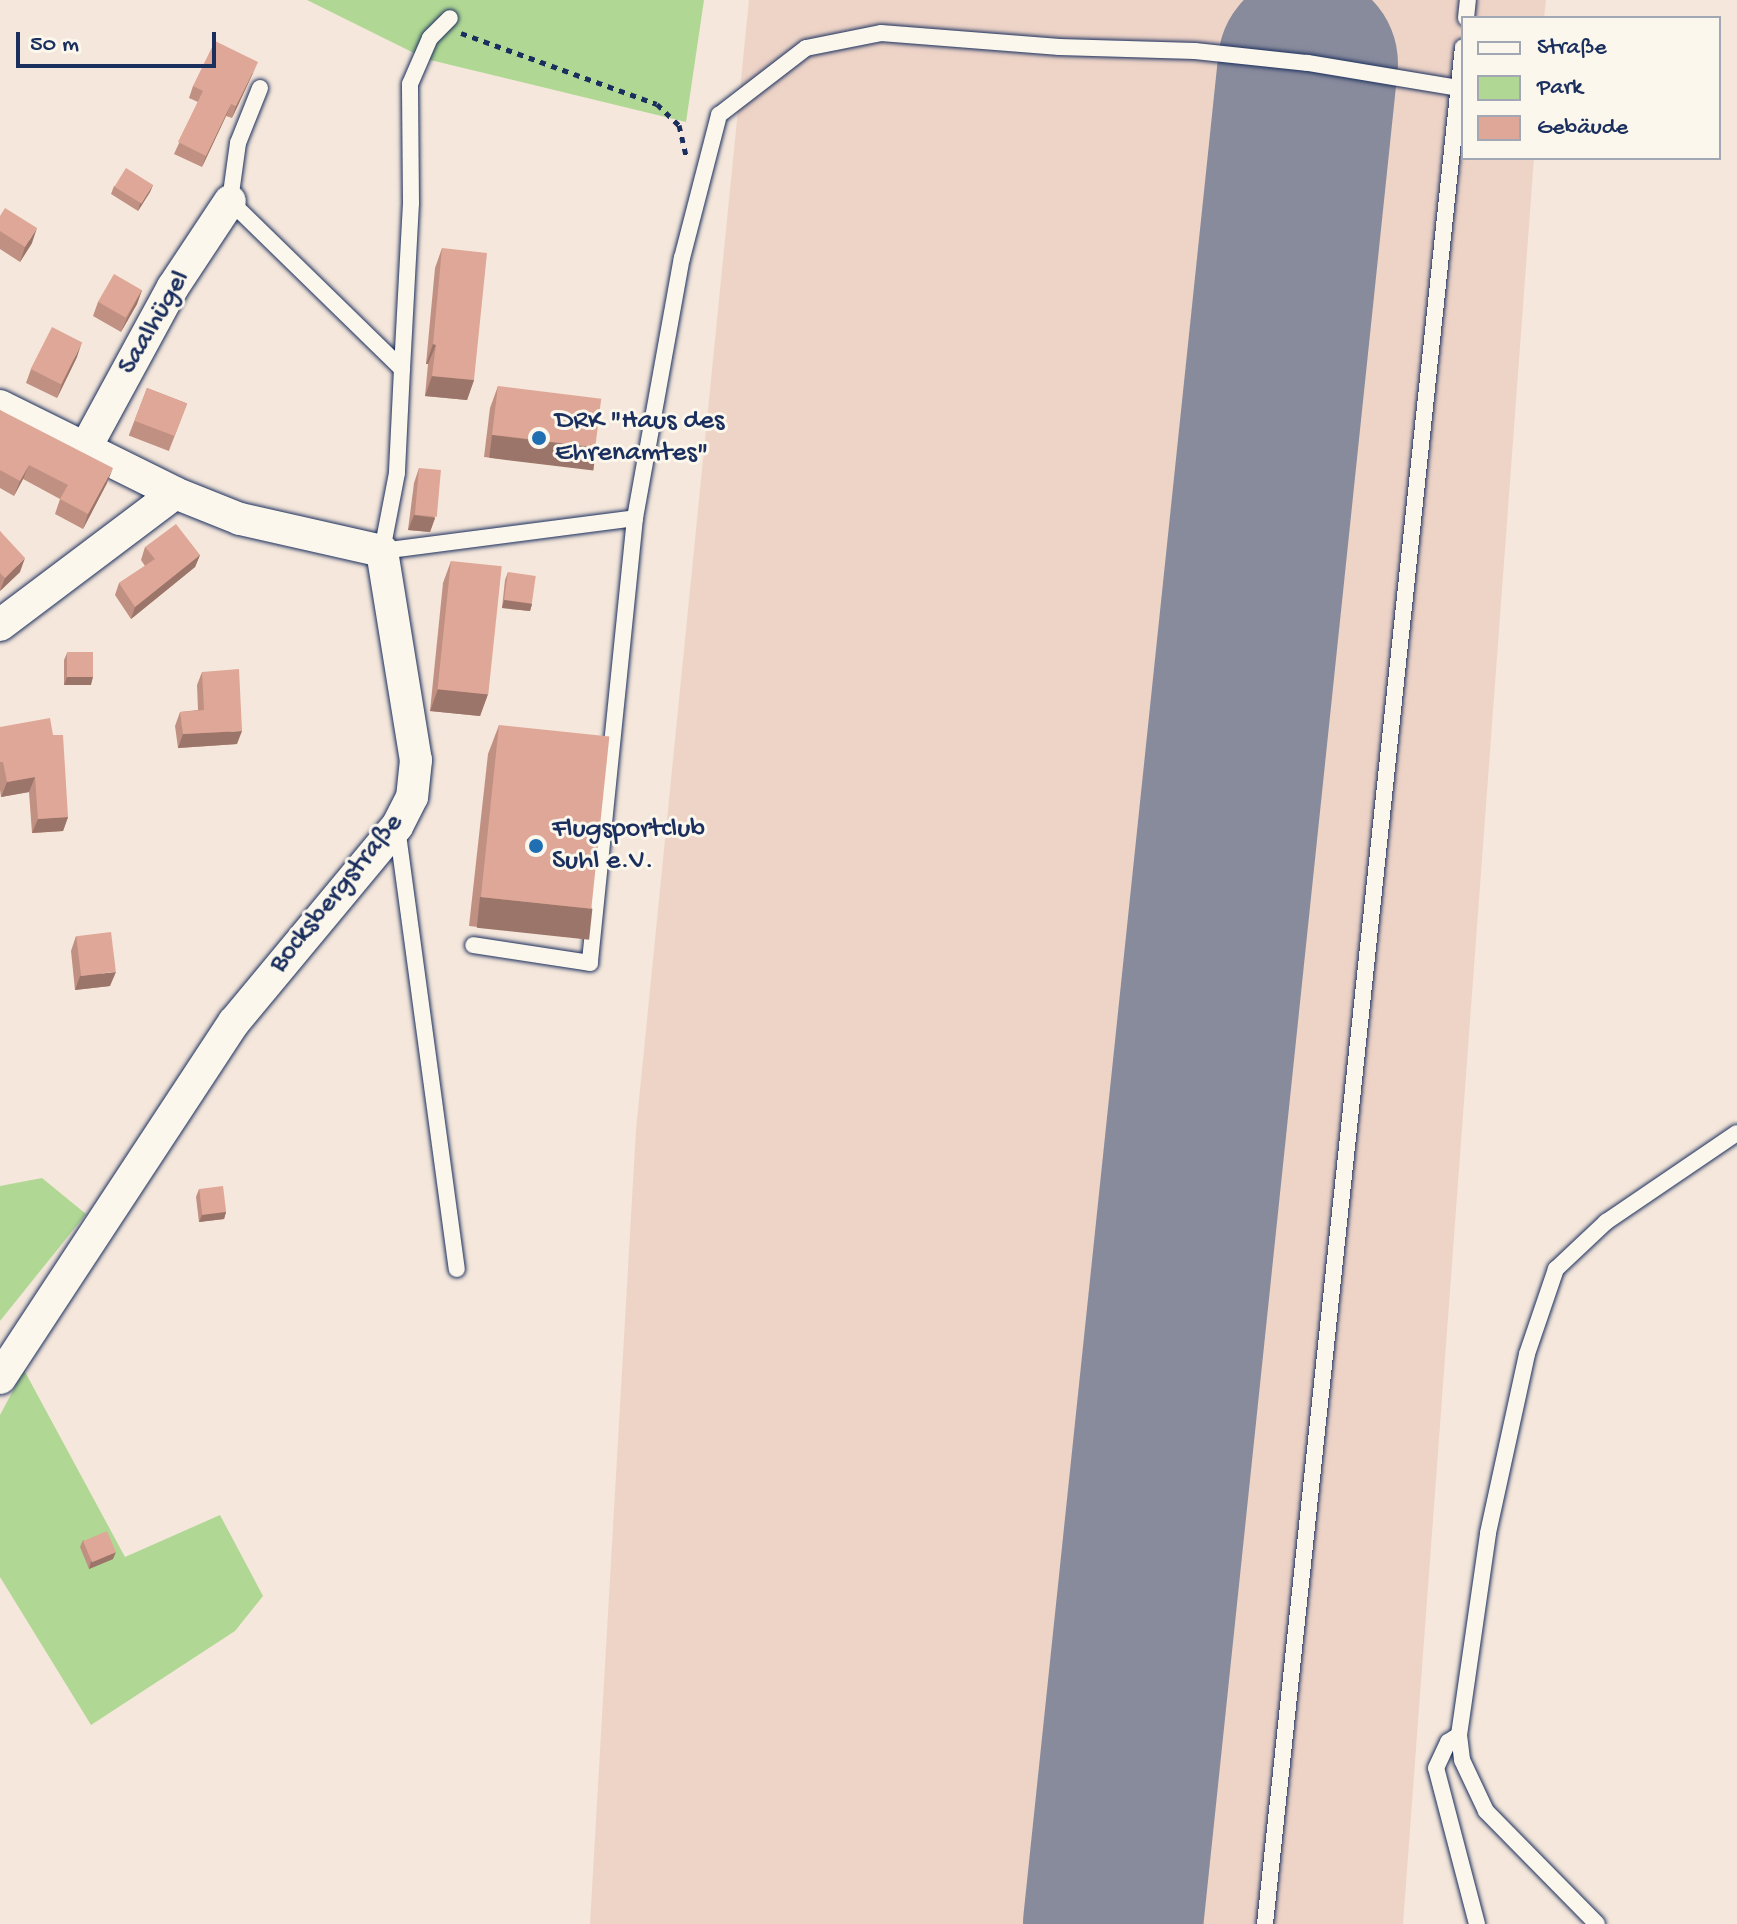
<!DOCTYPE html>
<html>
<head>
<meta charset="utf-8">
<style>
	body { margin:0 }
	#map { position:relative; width:1737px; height:1924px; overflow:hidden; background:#f5e7db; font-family:"Gochi Hand",sans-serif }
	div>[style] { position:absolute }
	.built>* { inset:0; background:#eed4c7 }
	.green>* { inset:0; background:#b0d894 }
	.runway>* { height:180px; margin:-90px; padding:0 90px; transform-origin:90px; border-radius:90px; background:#888b9c }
	.path>* { height:5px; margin-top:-2.5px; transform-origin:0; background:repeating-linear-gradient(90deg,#1b2f5e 0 6px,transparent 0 12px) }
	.roads { filter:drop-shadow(0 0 2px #1b2f5e) drop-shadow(0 0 2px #1b2f5e) }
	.lane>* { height:16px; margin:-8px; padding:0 8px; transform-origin:8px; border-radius:8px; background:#fbf7ec }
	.street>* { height:32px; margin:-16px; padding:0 16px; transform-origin:16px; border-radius:16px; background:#fbf7ec }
	.wall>* { inset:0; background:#c09082; transform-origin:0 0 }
	.shaded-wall>* { inset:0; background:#9c756a; transform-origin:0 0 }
	.building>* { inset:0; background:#dfa797; transform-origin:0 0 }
	.dots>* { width:22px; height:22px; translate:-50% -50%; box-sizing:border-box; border:4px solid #fbf7ec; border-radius:50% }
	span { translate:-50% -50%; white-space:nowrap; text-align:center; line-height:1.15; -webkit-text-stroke:6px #fbf7ec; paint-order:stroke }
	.street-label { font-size:28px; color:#1b2f5e }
	.poi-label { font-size:28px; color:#1b2f5e }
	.left { translate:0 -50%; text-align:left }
	.legend { position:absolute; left:1461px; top:16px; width:260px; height:144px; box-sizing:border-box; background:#fbf7ec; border:2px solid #a1a7b3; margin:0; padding:10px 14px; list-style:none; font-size:24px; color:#1b2f5e }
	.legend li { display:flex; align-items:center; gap:16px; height:40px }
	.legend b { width:40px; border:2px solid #a1a7b3 }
	.scale { position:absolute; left:16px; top:32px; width:200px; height:36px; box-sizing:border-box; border:4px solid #1b2f5e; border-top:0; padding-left:10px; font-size:24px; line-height:28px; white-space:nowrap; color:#1b2f5e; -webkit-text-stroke:6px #fbf7ec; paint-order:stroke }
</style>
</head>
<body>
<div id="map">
	<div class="built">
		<i style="clip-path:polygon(749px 0,1546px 0,1544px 18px,1463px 18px,1463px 158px,1534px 158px,1403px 1924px,590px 1924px,636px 1130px)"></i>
	</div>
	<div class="green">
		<i style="clip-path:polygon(307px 0,704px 0,686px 122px,426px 59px)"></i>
		<i style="clip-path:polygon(42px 1178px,86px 1214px,0 1321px,0 1186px)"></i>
		<i style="clip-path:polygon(24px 1370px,125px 1557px,220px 1515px,263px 1596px,235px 1631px,91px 1725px,0 1577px,0 1415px)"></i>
	</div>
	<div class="runway">
		<i style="left:1113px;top:1924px;width:1871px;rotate:-84.02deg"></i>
	</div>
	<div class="path">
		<i style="left:461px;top:33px;width:208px;rotate:19.9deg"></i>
		<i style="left:657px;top:104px;width:30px;rotate:44deg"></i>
		<i style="left:679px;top:125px;width:31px;rotate:77deg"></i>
	</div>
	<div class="roads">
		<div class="lane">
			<i style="left:1466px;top:18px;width:18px;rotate:-84deg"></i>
			<i style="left:260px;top:88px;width:59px;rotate:111.8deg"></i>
			<i style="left:238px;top:143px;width:59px;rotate:97.9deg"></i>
			<i style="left:230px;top:201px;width:240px;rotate:44.3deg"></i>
			<i style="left:402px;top:369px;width:104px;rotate:92.8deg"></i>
			<i style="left:397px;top:473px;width:79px;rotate:100.9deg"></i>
			<i style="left:382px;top:551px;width:255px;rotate:-7.4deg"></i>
			<i style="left:635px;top:518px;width:447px;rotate:95.8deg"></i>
			<i style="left:590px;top:963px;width:118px;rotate:-171.3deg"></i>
			<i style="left:402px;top:369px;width:166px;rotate:-86.9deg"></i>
			<i style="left:411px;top:203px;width:119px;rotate:-90.5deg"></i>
			<i style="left:410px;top:84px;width:50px;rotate:-66.5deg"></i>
			<i style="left:430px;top:38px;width:28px;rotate:-45deg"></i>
			<i style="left:635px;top:518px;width:264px;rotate:-79.8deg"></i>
			<i style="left:682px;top:258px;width:148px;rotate:-75.5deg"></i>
			<i style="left:719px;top:115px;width:110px;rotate:-37.6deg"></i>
			<i style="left:806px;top:48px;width:76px;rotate:-11.3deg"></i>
			<i style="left:881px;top:33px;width:179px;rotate:4.5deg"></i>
			<i style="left:1059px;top:47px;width:136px;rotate:1.7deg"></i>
			<i style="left:1195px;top:51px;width:114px;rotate:6.1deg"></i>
			<i style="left:1308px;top:63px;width:153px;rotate:9.4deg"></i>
			<i style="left:397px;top:827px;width:446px;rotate:82.3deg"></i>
			<i style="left:1459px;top:1735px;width:25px;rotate:83deg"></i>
			<i style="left:1462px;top:1760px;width:56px;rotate:64.8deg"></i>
			<i style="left:1486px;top:1811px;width:158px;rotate:45.5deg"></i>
			<i style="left:1265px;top:1924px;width:1887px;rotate:-83.98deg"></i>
			<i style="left:1477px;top:1924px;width:161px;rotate:-104.7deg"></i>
			<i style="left:1436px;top:1768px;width:29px;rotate:-65deg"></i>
			<i style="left:1448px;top:1742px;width:13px;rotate:-32deg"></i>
			<i style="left:1459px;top:1735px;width:204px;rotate:-81.8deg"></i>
			<i style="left:1488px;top:1533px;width:183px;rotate:-77.7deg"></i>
			<i style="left:1527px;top:1354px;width:90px;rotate:-71.2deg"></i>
			<i style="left:1556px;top:1269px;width:69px;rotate:-43.2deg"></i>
			<i style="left:1606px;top:1222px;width:158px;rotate:-34.2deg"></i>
		</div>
		<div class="street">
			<i style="left:0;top:406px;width:195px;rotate:26.4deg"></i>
			<i style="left:175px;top:493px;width:70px;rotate:21.8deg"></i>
			<i style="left:240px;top:519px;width:146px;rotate:12.7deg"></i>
			<i style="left:382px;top:551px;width:212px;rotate:80.8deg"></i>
			<i style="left:416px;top:760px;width:37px;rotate:96deg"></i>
			<i style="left:412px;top:797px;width:33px;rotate:117deg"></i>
			<i style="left:397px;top:826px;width:255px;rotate:129.7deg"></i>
			<i style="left:234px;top:1022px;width:426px;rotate:123.3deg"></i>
			<i style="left:86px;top:447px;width:182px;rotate:-61.5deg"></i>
			<i style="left:173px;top:287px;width:103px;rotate:-56.5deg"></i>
			<i style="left:0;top:625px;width:219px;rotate:-37deg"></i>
		</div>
	</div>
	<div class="wall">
		<i style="clip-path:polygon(253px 73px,232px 118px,226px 116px,202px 167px,174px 154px,198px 102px,189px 98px,193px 86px)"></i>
		<i style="clip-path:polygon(153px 185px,150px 192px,138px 211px,111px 194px,114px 186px)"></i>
		<i style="clip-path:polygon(0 216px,32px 243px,20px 262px,0 249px)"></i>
		<i style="clip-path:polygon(442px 248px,474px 380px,467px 400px,425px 396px,428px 364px,426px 364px,435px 268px)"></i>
		<i style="clip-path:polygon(142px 290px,137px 304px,121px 332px,93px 316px,98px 302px)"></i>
		<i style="clip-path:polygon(77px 357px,57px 398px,26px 383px,31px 369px)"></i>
		<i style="clip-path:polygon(498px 386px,596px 447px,588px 469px,484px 457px,490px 408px)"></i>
		<i style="left:147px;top:388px;width:43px;height:51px;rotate:21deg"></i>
		<i style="clip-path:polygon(0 410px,107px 483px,83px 529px,55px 514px,60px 499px,23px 479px,14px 496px,0 488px)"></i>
		<i style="clip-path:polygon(419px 468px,435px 518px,430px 532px,408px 530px,414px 483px)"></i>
		<i style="clip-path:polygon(0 531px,20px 572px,0 591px)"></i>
		<i style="clip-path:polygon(145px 547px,200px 555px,195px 567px,131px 619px,115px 595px,119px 583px,145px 566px,141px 560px)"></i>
		<i style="clip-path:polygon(451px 561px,488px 694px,480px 716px,430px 711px,443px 583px)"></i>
		<i style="clip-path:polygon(508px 572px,532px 604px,530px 611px,502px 608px,505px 580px)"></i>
		<i style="clip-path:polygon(67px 653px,91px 685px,64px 685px,64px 660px)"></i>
		<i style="clip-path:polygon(202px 672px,237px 744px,178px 748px,175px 726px,180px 712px,198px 710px,197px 685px)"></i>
		<i style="clip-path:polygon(499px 725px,592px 909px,581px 938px,469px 926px,488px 754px)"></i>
		<i style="clip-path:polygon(0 727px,68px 817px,63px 831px,32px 833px,29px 792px,1px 797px,0 790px)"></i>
		<i style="clip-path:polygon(76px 936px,110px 986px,75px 990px,71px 951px)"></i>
		<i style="clip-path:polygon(199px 1189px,226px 1212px,224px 1219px,199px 1222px,196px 1197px)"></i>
		<i style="clip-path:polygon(83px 1540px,113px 1559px,89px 1569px,80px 1547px)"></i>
	</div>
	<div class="shaded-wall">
		<i style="clip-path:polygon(258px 62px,253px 73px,232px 118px,236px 106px)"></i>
		<i style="clip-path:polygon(231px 104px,226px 116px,202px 167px,206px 156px)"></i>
		<i style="clip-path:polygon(153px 185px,150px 192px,138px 211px,140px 204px)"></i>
		<i style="clip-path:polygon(37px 228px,32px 243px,20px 262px,25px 247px)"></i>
		<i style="clip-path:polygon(142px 290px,137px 304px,121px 332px,127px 318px)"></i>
		<i style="clip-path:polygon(82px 342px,77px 357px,57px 398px,62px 384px)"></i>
		<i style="clip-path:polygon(433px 344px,436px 345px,428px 364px,426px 364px)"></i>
		<i style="clip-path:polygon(432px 376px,474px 380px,467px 400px,425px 396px)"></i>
		<i style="left:492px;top:435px;width:105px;height:23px;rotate:7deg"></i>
		<i style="clip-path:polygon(29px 465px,23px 479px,14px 496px,20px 481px)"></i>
		<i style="clip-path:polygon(113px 468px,107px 483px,83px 529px,88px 514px)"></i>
		<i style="clip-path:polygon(414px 515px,435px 518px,430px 532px,408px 530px)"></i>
		<i style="clip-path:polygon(200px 555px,195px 567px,131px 619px,135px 607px)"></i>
		<i style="clip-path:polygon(25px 558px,20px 572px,0 591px,5px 578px)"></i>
		<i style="clip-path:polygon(504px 600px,532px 604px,530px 611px,502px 608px)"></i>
		<i style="clip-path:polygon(67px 677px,93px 677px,91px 685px,64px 685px)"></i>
		<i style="clip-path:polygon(438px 689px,488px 694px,480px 716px,430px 711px)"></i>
		<i style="clip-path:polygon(242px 731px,237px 744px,178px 748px,183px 734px)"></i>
		<i style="clip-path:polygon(35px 777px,29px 792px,1px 797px,7px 782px)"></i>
		<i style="clip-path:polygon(68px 817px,63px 831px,32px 833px,38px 819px)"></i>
		<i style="left:480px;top:897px;width:113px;height:31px;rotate:6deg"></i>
		<i style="clip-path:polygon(116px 972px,110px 986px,75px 990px,80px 976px)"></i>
		<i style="clip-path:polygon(226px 1212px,224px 1219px,199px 1222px,202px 1215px)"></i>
		<i style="clip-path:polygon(116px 1552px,113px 1559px,89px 1569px,91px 1561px)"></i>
	</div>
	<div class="building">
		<i style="clip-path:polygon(215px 41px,258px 62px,236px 106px,231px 104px,206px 156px,178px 142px,203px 91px,193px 86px)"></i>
		<i style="left:126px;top:168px;width:32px;height:22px;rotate:32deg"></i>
		<i style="clip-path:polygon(5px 208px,37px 228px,25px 247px,0 231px,0 216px)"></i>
		<i style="clip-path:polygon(442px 248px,487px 253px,474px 380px,432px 376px,436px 345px,433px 344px)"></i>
		<i style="left:114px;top:274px;width:32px;height:32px;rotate:30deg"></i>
		<i style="left:52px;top:327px;width:34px;height:47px;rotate:27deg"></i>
		<i style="left:498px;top:386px;width:104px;height:49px;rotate:7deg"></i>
		<i style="left:147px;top:388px;width:43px;height:35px;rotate:21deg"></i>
		<i style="clip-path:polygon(0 410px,113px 468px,88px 514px,60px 499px,68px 485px,29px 465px,20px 481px,0 470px)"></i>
		<i style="left:419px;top:468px;width:22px;height:47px;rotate:5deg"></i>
		<i style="clip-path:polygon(176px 524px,200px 555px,135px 607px,119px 583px,155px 559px,145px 547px)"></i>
		<i style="clip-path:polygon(0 531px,25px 558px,5px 578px,0 573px)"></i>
		<i style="left:451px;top:561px;width:51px;height:129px;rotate:6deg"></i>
		<i style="left:508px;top:572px;width:28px;height:28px;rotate:8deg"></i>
		<i style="left:93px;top:652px;width:25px;height:26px;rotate:90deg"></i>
		<i style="clip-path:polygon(239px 669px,242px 731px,183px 734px,180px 712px,204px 710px,202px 672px)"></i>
		<i style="clip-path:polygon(50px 718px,53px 735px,63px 735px,68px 817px,38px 819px,35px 777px,7px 782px,3px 762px,0 762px,0 727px)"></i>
		<i style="left:499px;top:725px;width:111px;height:173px;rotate:6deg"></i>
		<i style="left:111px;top:932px;width:40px;height:35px;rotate:83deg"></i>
		<i style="left:223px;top:1186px;width:26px;height:24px;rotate:83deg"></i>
		<i style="left:107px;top:1531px;width:23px;height:26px;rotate:67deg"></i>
	</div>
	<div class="dots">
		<i style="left:539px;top:438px;background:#1f6fb2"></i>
		<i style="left:536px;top:846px;background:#1f6fb2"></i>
	</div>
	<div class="street-label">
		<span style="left:155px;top:323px;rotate:-60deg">Saalhügel</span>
		<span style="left:337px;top:894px;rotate:-51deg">Bocksbergstraße</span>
	</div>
	<div class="poi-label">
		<span class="left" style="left:555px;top:438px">DRK "Haus des<br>Ehrenamtes"</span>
		<span class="left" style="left:552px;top:846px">Flugsportclub<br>Suhl e.V.</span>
	</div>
	<ul class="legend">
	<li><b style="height:10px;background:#fbf7ec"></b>Straße</li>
	<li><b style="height:22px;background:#b0d894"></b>Park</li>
	<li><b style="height:22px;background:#dfa797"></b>Gebäude</li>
	</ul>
	<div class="scale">50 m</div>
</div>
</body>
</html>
